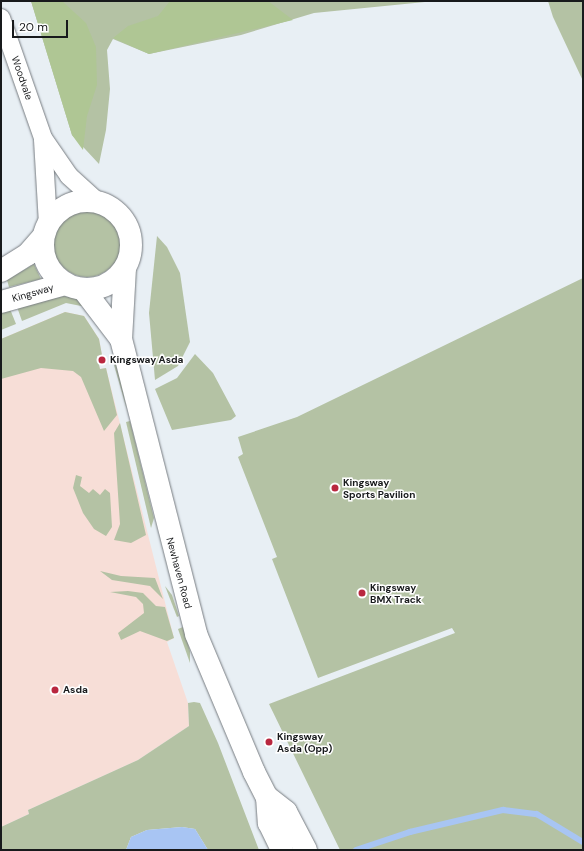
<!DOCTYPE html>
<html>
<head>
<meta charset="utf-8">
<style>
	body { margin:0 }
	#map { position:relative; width:584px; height:851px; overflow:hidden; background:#e8eff4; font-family:"DM Sans",sans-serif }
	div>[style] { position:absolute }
	.commercial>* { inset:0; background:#f7ded7 }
	.green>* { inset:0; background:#b4c2a4 }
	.round { border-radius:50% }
	.forest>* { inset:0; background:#afc694 }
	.water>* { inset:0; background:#a8c5f3 }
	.stream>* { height:5.5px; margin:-2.75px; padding:0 2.75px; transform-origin:2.75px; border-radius:2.75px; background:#a8c5f3 }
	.roads { filter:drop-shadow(0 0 1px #777c81) drop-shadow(0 0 1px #777c81) }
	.street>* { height:18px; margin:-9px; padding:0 9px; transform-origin:9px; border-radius:9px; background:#fff }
	.secondary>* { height:22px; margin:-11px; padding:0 11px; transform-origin:11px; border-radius:11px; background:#fff }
	.secondary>.ring { margin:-11px; padding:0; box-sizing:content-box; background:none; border:22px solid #fff; border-radius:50% }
	.dots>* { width:11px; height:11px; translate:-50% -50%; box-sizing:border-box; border:2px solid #fff; border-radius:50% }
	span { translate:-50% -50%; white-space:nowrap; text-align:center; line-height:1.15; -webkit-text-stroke:3px #fff; paint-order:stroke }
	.street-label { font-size:10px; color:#181a1c }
	.poi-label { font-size:10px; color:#181a1c; font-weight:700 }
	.left { translate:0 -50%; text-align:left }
	.frame { position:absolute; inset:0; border:2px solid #181a1c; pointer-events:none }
	.scale { position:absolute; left:12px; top:20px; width:56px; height:18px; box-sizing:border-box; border:2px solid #181a1c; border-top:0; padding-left:5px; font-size:12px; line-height:14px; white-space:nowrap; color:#181a1c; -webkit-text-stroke:3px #fff; paint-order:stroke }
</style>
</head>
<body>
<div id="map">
	<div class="commercial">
		<i style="clip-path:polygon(65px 312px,84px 316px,99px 339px,102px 355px,97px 356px,100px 369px,106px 368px,174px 638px,167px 642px,188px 703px,189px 726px,138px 760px,28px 810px,29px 814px,1px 827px,1px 339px)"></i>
	</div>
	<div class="green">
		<i style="clip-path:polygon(31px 1px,435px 1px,314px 13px,241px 35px,149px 54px,113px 39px,107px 50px,110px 89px,106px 130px,99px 164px,72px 135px)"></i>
		<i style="clip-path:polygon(548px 1px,583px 1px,583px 81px,553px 17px)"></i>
		<i class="round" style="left:53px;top:209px;width:68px;height:68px"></i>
		<i style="clip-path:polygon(157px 236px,167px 247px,180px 273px,190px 342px,178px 366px,155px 380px,149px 313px)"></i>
		<i style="clip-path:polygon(34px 264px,41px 279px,9px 287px,7px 280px)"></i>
		<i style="clip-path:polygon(583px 278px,583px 850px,340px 850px,269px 704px,455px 633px,452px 628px,318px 678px,272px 559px,277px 557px,238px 457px,243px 454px,238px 437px,297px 417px)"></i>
		<i style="clip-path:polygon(64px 296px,78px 299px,86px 307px,66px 303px,22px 321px,17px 307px)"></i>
		<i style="clip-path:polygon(10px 309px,16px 324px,1px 330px,1px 313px)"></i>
		<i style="clip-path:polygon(65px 312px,84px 316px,99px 339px,102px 355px,97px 356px,100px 369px,106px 368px,117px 415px,104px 431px,81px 377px,73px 371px,41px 368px,1px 379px,1px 339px)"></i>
		<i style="clip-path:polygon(195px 354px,213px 373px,236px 416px,231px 420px,172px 430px,155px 389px,177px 378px)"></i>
		<i style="clip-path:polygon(116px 364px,121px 383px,127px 410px,114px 365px)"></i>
		<i style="clip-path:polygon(130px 421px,154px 518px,151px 528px,126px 422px)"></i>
		<i style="clip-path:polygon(120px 423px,146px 535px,131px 543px,114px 540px,120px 524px,114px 433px)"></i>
		<i style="clip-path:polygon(76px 475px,82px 477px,80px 486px,89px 493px,93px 489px,100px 495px,105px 489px,110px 493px,112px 527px,106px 536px,94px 529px,83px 513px,73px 488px)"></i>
		<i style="clip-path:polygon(100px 571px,121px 576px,155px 578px,163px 599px,150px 586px,112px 580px)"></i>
		<i style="clip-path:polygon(165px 586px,172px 595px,179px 616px,177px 617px)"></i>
		<i style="clip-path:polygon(128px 591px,143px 593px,156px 606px,165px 607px,174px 638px,167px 641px,140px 631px,121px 640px,118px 633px,144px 613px,143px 604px,136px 597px,110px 592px)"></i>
		<i style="clip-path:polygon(183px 627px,190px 651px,190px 663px,178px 629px)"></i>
		<i style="clip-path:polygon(194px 702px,200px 703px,218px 743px,259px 850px,208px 850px,195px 829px,182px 827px,147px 830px,131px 837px,126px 850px,1px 850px,1px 827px,29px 814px,28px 810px,138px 760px,189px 726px,188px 703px)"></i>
	</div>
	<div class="forest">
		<i style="clip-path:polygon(31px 1px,62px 1px,86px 23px,96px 47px,97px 85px,87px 116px,83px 150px,72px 135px)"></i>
		<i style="clip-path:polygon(170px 1px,268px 1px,293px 20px,149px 54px,113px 38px,128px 26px,158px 16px)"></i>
	</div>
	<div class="water">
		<i style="clip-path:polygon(182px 827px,195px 829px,208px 850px,126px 850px,131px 837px,147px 830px)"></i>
	</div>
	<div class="stream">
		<i style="left:356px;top:850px;width:57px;rotate:-18.4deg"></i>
		<i style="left:410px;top:832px;width:96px;rotate:-13.3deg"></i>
		<i style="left:503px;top:810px;width:34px;rotate:7deg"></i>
		<i style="left:537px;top:814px;width:54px;rotate:31.3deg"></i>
	</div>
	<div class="roads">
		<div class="street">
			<i style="left:1px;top:18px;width:127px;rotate:70.7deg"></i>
			<i style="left:43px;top:138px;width:46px;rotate:55.6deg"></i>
			<i style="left:69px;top:176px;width:39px;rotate:42deg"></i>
			<i style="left:43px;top:140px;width:83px;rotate:86.6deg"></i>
		</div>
		<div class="secondary">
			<i class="ring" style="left:43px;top:201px;width:66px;height:66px"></i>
			<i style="left:125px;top:268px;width:71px;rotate:93.2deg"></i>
			<i style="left:121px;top:339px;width:304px;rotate:75.7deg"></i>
			<i style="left:196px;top:634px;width:150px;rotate:67.2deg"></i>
			<i style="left:254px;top:772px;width:28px;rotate:63deg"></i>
			<i style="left:267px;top:797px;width:24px;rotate:38deg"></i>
			<i style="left:286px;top:812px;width:43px;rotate:62.2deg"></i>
			<i style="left:1px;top:271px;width:32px;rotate:-32deg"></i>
			<i style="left:28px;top:254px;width:23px;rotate:-49deg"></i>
			<i style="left:83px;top:289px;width:63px;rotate:52.8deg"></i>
			<i style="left:1px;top:302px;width:66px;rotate:-15.7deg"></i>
			<i style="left:267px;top:797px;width:26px;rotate:86deg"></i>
			<i style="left:269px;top:823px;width:30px;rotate:64deg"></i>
		</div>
	</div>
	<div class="dots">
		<i style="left:102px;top:360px;background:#b9273f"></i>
		<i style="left:335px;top:488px;background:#b9273f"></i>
		<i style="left:362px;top:593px;background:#b9273f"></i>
		<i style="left:55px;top:690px;background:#b9273f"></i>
		<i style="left:269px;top:742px;background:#b9273f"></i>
	</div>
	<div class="street-label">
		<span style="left:22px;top:78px;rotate:71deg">Woodvale</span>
		<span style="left:33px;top:293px;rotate:-16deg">Kingsway</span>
		<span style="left:179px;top:573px;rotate:75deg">Newhaven Road</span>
	</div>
	<div class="poi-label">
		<span class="left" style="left:110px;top:360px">Kingsway Asda</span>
		<span class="left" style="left:343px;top:488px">Kingsway<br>Sports Pavilion</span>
		<span class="left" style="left:370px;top:593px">Kingsway<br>BMX Track</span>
		<span class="left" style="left:63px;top:690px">Asda</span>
		<span class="left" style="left:277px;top:742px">Kingsway<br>Asda (Opp)</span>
	</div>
	<div class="frame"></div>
	<div class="scale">20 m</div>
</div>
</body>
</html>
